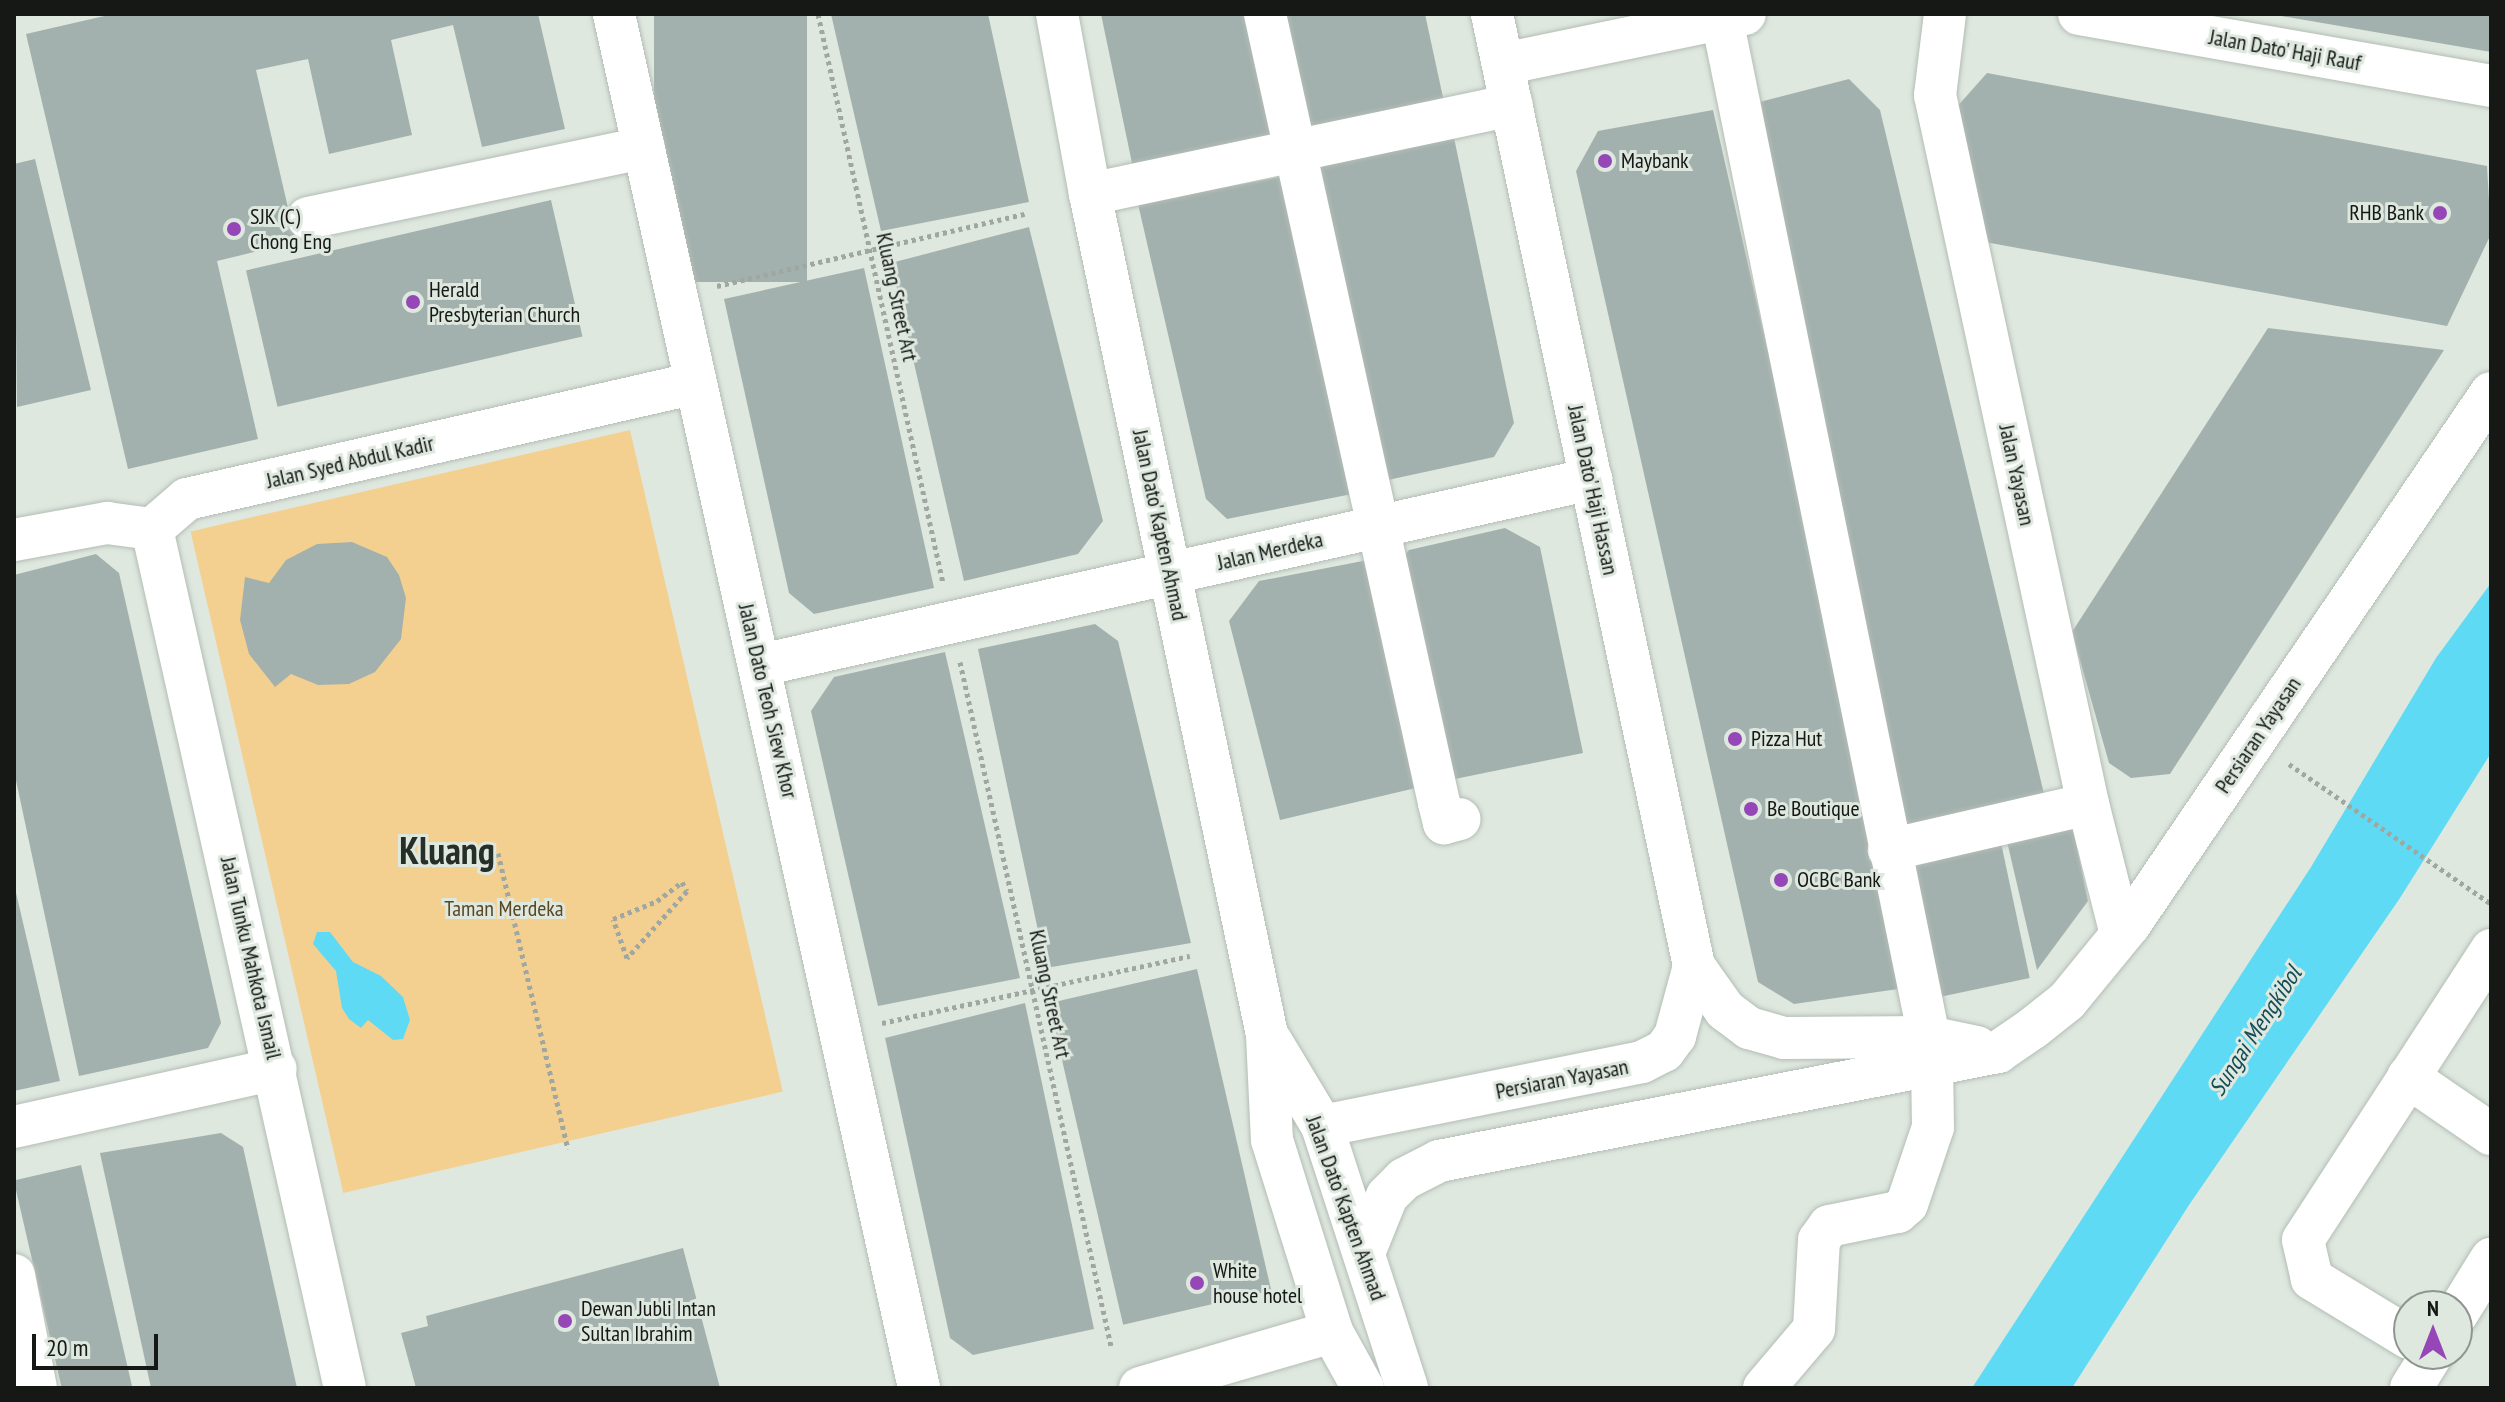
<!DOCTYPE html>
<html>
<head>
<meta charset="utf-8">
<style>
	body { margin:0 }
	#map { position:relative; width:2505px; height:1402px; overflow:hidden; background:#dee8df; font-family:"PT Sans Narrow",sans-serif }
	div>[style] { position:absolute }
	.green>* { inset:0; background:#f4d090; transform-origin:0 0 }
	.water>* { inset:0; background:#5edaf5 }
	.building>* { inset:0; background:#a3b1ae; transform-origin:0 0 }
	.path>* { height:5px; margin-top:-2.5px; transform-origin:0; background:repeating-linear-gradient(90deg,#9fa7a0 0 4px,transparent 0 8px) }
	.roads { filter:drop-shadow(0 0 2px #b4bdb5) drop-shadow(0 0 2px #b4bdb5) }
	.minor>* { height:42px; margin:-21px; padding:0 21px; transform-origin:21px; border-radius:21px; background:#fff }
	.dots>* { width:22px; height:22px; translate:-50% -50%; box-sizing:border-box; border:4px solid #dee8df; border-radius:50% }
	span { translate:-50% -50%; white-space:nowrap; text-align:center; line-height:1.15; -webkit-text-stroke:6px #dee8df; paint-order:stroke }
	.street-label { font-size:22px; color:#151815 }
	.poi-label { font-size:22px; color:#151815 }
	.left { translate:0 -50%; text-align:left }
	.right { translate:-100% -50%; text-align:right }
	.park-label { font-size:22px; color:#5a4723 }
	.water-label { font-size:24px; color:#154c57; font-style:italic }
	.town-label { font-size:38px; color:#272e27; font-weight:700 }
	.frame { position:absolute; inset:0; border:16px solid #151815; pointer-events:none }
	.north { position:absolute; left:2393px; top:1290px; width:80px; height:80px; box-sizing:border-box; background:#dee8df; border:2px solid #8e958e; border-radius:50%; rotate:0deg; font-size:22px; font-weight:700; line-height:32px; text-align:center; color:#151815 }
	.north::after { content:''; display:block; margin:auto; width:28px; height:36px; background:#9647b7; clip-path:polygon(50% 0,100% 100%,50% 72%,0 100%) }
	.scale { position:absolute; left:32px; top:1334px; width:126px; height:36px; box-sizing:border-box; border:4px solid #151815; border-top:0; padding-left:10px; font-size:24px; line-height:28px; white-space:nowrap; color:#151815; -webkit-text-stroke:6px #dee8df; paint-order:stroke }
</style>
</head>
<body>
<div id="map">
	<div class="green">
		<i style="left:630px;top:430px;width:679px;height:451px;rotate:77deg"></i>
	</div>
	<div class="water">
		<i style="clip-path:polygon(2491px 583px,2491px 753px,2400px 898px,2189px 1205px,2072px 1388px,1972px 1388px,2311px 867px,2436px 658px)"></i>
		<i style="clip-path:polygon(317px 932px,330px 932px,353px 962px,381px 976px,403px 997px,410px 1020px,403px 1039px,393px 1040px,368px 1020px,361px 1028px,349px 1019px,342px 1008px,336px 971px,313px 944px)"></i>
	</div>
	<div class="building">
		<i style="clip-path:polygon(113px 14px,538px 14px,565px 129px,482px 147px,453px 25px,391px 40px,412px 135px,329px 154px,308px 59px,256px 70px,296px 242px,217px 261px,258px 439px,128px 469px,26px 34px)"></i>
		<i style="left:654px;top:14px;width:153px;height:268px"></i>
		<i style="clip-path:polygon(831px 14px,988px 14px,1029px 202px,881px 231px)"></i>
		<i style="clip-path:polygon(1101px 14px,1248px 14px,1280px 144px,1133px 168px)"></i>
		<i style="clip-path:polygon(1283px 14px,1425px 14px,1444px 102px,1309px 131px)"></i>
		<i style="clip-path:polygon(2281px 14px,2491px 14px,2491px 52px,2281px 16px)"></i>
		<i style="clip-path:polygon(1987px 73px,2487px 166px,2491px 234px,2447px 326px,1985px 242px,1955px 109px)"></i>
		<i style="clip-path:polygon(1849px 79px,1880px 110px,2045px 798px,1904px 830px,1744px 106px)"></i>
		<i style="clip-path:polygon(1713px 110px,1912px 987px,1794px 1004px,1758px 982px,1576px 171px,1598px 131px)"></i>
		<i style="clip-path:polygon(1453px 133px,1514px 423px,1494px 457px,1388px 480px,1317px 166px)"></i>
		<i style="clip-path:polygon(35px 159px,91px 390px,17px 407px,14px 164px)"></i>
		<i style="clip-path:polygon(1290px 175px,1357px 493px,1227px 519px,1206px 499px,1138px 204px)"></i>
		<i style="left:551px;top:200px;width:140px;height:313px;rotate:77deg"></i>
		<i style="clip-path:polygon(1029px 227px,1103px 521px,1078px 554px,964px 581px,891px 263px)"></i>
		<i style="clip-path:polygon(864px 268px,934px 588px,814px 614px,789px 593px,724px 299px)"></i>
		<i style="clip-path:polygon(2268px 328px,2444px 350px,2170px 774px,2131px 778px,2109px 763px,2072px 632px)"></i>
		<i style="clip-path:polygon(1505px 528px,1540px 547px,1583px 753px,1450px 780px,1402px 558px,1409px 550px)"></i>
		<i style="clip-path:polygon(352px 542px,387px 557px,399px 575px,406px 598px,401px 639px,375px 672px,349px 684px,318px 685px,291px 674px,275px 687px,249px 654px,240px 620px,245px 577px,269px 583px,286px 560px,317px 544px)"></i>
		<i style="clip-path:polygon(96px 554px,119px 573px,221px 1023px,208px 1048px,79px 1076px,14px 771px,14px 575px)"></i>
		<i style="clip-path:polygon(1373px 559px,1420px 787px,1280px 820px,1229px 621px,1259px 581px)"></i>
		<i style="clip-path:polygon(1095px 624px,1118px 641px,1191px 943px,1046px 968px,978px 649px)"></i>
		<i style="clip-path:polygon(945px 652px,1020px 978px,878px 1006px,811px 711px,834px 677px)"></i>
		<i style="clip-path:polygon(2072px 823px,2088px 901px,2037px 970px,2006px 837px)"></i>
		<i style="left:2000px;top:838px;width:143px;height:91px;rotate:78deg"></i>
		<i style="clip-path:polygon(14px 884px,60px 1081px,14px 1091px)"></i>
		<i style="left:1197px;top:969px;width:330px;height:152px;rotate:77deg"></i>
		<i style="clip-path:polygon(1025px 1003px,1094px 1329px,973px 1355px,950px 1338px,885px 1038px)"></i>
		<i style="clip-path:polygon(221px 1133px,243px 1147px,297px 1388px,151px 1388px,100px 1153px)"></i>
		<i style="left:81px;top:1165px;width:229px;height:69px;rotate:77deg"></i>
		<i style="clip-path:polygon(683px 1248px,720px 1388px,416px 1388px,401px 1333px,428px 1326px,426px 1316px)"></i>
	</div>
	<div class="path">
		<i style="left:818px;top:14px;width:583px;rotate:77.61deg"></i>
		<i style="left:717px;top:286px;width:316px;rotate:-13.2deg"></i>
		<i style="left:960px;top:662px;width:700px;rotate:77.55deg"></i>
		<i style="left:2289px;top:764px;width:246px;rotate:34.7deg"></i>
		<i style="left:498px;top:853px;width:304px;rotate:76.7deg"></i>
		<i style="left:682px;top:882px;width:10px;rotate:61deg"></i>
		<i style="left:687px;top:891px;width:90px;rotate:131.8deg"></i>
		<i style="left:627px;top:958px;width:41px;rotate:-109.7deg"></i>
		<i style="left:613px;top:919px;width:48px;rotate:-22.2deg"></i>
		<i style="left:657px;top:901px;width:31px;rotate:-37deg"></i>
		<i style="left:882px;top:1023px;width:315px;rotate:-12.3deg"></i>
	</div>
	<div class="roads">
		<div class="minor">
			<i style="left:614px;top:14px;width:1407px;rotate:77.48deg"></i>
			<i style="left:1057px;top:14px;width:183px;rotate:79.6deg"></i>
			<i style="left:1090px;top:194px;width:859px;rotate:78.11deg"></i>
			<i style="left:1267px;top:1035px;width:105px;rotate:87.3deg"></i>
			<i style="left:1272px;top:1140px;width:201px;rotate:72.6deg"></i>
			<i style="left:1332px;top:1332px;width:64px;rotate:61deg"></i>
			<i style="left:1265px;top:14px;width:808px;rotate:77.56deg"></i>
			<i style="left:1439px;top:803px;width:21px;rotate:76deg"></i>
			<i style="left:1444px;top:823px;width:16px;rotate:-14deg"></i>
			<i style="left:1492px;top:14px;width:973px;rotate:78.02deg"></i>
			<i style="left:1694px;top:966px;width:54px;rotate:54.8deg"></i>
			<i style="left:1725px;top:1010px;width:30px;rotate:37deg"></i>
			<i style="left:1749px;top:1028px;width:36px;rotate:16deg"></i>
			<i style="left:1784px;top:1038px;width:145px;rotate:-0.4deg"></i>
			<i style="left:1929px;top:1037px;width:49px;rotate:11.8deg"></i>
			<i style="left:1945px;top:14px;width:82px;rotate:97deg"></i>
			<i style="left:1935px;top:95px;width:725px;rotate:77.82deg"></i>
			<i style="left:2088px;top:804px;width:134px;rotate:75.8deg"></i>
			<i style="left:2079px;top:14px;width:418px;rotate:9.9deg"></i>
			<i style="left:1722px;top:19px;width:1039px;rotate:78.51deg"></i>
			<i style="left:1503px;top:64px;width:247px;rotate:-11.7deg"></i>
			<i style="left:1090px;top:194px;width:431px;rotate:-11.9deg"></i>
			<i style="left:308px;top:218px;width:343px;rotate:-11.8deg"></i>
			<i style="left:152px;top:529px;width:880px;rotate:77.34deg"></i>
			<i style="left:152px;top:529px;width:46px;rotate:-40.6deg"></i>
			<i style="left:187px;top:499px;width:522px;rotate:-12.84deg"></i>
			<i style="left:14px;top:540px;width:95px;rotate:-10.4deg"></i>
			<i style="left:107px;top:523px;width:45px;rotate:7.6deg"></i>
			<i style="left:761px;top:665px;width:851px;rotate:-12.63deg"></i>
			<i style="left:1889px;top:850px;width:204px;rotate:-13deg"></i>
			<i style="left:1271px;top:1041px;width:99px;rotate:59deg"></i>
			<i style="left:1322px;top:1126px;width:275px;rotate:72deg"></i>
			<i style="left:2408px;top:1077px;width:101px;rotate:34.5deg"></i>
			<i style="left:1322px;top:1126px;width:326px;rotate:-11.3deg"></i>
			<i style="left:1642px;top:1062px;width:25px;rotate:-27deg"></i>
			<i style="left:1664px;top:1051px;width:19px;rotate:-54deg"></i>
			<i style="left:1675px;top:1036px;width:73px;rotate:-74.8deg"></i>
			<i style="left:14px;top:1127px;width:268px;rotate:-12.5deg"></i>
			<i style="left:1364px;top:1253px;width:61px;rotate:-68deg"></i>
			<i style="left:1387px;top:1196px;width:24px;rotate:-45deg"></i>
			<i style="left:1404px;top:1179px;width:39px;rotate:-27deg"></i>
			<i style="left:1439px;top:1161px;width:570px;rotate:-11.03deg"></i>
			<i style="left:1998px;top:1052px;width:42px;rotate:-34.4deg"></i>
			<i style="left:2033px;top:1028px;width:43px;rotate:-38.5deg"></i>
			<i style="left:2067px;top:1001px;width:99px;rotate:-50.7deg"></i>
			<i style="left:2130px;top:924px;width:642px;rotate:-55.79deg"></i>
			<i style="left:14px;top:1275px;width:115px;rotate:79deg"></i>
			<i style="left:2457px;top:1314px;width:65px;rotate:-58.3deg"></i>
			<i style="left:2409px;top:1338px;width:114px;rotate:-148.7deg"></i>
			<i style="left:2312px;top:1279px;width:40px;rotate:-103deg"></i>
			<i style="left:2303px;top:1240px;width:346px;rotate:-57deg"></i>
			<i style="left:1140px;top:1388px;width:200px;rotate:-16.3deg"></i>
			<i style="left:1764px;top:1388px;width:77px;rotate:-49.7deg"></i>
			<i style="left:1814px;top:1329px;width:89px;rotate:-86.8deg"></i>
			<i style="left:1819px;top:1240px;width:17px;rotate:-54deg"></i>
			<i style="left:1829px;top:1226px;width:70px;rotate:-11.5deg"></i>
			<i style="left:1898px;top:1212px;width:12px;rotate:-42deg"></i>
			<i style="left:1907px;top:1204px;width:81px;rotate:-71.3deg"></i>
			<i style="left:1933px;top:1127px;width:62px;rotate:-90.9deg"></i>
			<i style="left:2411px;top:1388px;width:40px;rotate:-58deg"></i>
		</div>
	</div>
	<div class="dots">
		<i style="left:1605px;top:161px;background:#9647b7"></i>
		<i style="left:2440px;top:213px;background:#9647b7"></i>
		<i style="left:234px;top:229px;background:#9647b7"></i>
		<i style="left:413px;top:302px;background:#9647b7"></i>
		<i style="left:1735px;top:739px;background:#9647b7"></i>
		<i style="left:1751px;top:809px;background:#9647b7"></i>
		<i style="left:1781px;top:880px;background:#9647b7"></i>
		<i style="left:1197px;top:1283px;background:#9647b7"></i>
		<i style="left:565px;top:1321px;background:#9647b7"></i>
	</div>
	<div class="street-label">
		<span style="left:2285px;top:50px;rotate:10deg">Jalan Dato' Haji Rauf</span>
		<span style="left:897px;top:297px;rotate:78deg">Kluang Street Art</span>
		<span style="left:350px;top:462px;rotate:-13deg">Jalan Syed Abdul Kadir</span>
		<span style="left:2017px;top:475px;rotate:78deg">Jalan Yayasan</span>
		<span style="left:1593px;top:490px;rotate:78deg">Jalan Dato' Haji Hassan</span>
		<span style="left:1160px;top:525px;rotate:78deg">Jalan Dato' Kapten Ahmad</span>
		<span style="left:1270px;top:551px;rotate:-13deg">Jalan Merdeka</span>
		<span style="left:768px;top:701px;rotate:77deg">Jalan Dato Teoh Siew Khor</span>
		<span style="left:2258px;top:735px;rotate:-56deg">Persiaran Yayasan</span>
		<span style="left:251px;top:958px;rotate:77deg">Jalan Tunku Mahkota Ismail</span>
		<span style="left:1050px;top:994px;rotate:78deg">Kluang Street Art</span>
		<span style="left:1562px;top:1079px;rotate:-11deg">Persiaran Yayasan</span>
		<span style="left:1346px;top:1208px;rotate:70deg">Jalan Dato' Kapten Ahmad</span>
	</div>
	<div class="poi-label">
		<span class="left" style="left:1621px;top:161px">Maybank</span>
		<span class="right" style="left:2424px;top:213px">RHB Bank</span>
		<span class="left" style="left:250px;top:229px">SJK (C)<br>Chong Eng</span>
		<span class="left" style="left:429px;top:302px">Herald<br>Presbyterian Church</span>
		<span class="left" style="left:1751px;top:739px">Pizza Hut</span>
		<span class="left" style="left:1767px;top:809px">Be Boutique</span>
		<span class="left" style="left:1797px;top:880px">OCBC Bank</span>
		<span class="left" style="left:1213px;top:1283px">White<br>house hotel</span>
		<span class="left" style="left:581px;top:1321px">Dewan Jubli Intan<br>Sultan Ibrahim</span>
	</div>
	<div class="park-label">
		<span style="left:504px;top:909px">Taman Merdeka</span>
	</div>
	<div class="water-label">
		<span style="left:2255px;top:1031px;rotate:-57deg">Sungai Mengkibol</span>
	</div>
	<div class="town-label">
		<span style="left:447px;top:850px">Kluang</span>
	</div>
	<div class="frame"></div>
	<div class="north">N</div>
	<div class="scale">20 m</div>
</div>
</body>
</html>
